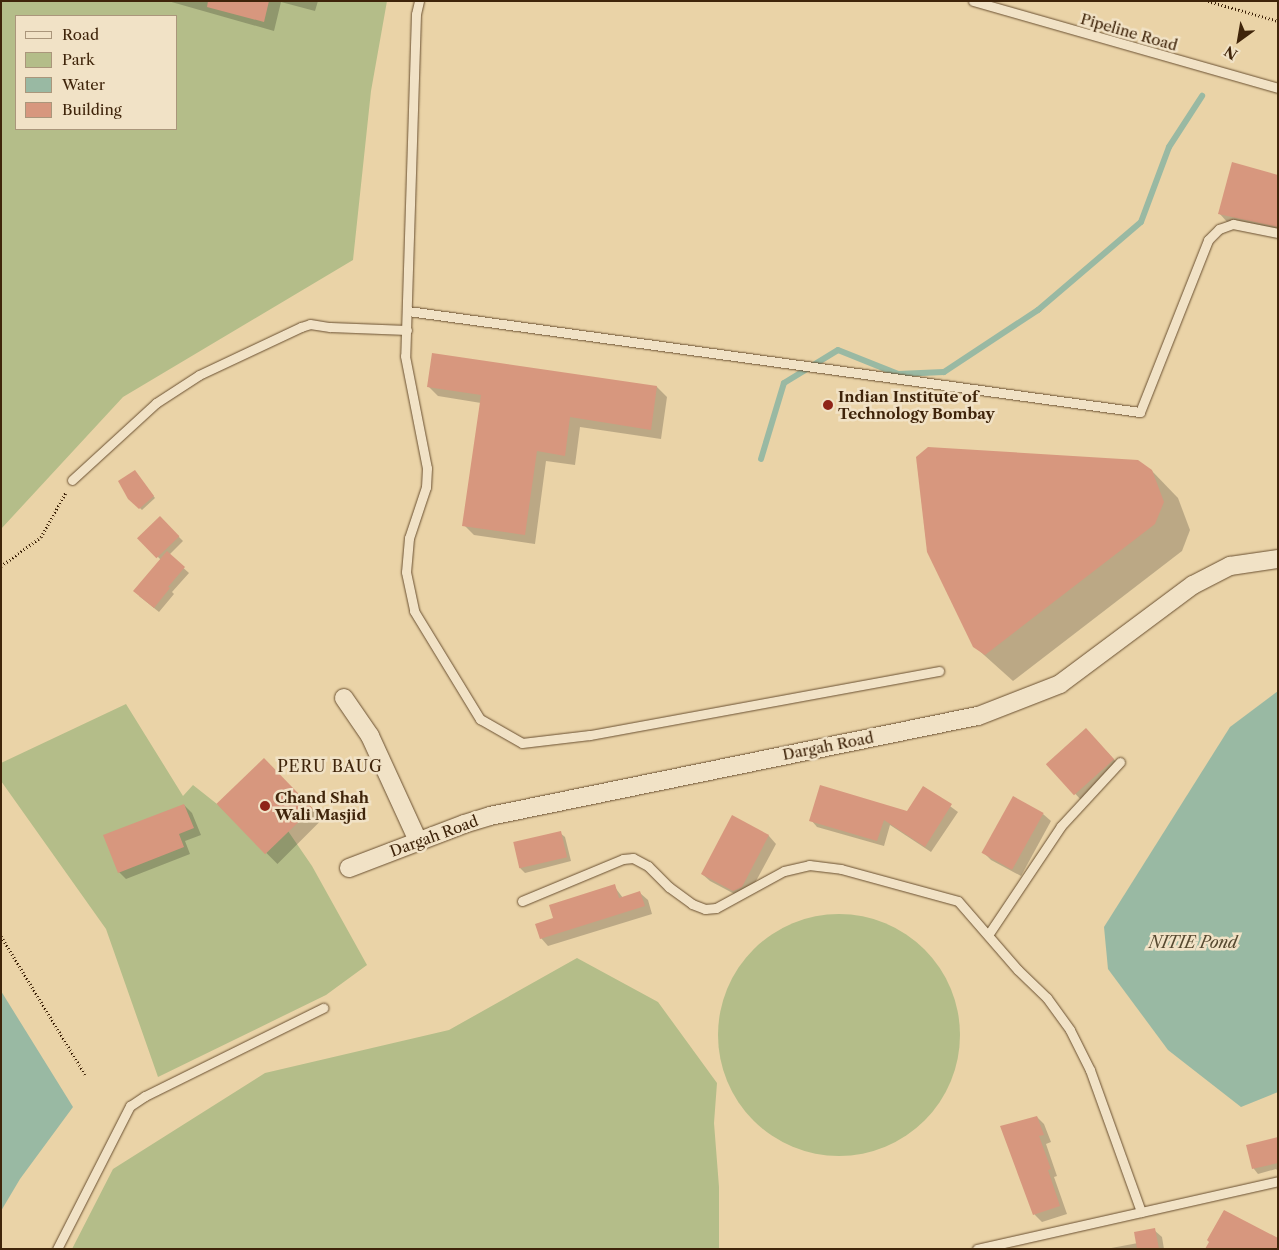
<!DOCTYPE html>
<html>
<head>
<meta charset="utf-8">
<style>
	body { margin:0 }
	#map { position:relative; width:1279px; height:1250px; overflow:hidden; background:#ead3a7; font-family:"Libre Caslon Text",serif }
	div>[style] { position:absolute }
	.green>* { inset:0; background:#b4bd89 }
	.round { border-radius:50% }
	.water>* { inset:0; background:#99b9a3 }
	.shadow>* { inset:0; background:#0003; transform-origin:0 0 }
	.stream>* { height:6px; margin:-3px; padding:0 3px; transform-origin:3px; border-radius:3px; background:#99b9a3 }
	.building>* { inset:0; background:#d7977e; transform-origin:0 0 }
	.path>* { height:3px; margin-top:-1.5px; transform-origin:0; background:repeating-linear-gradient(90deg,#3f240a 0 1px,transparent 0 3.5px) }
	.roads { filter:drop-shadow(0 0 1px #6a5031) drop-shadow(0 0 1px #6a5031) }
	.service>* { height:9px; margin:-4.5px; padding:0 4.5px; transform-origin:4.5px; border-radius:4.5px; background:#f1e2c6 }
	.minor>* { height:18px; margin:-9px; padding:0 9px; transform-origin:9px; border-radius:9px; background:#f1e2c6 }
	.dots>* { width:14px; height:14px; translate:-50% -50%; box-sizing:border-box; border:2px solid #f1e2c6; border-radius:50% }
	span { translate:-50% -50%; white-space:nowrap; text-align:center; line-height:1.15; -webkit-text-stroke:5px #f1e2c6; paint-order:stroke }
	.street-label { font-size:15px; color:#3f240a }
	.poi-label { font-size:15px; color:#3f240a; font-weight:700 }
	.left { translate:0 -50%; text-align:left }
	.neighbourhood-label { font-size:16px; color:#3f240a; letter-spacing:1px }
	.water-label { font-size:16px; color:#564930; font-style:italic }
	.frame { position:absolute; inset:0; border:2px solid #3f240a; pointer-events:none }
	.legend { position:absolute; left:15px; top:15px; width:162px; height:115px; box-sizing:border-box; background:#f1e2c6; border:1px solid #aa967b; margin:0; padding:6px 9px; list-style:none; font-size:15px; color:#3f240a }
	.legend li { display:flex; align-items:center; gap:10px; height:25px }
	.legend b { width:25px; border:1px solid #aa967b }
	.north { position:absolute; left:1214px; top:15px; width:50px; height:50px; -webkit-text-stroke:4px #f1e2c6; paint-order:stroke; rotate:212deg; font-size:14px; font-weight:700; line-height:20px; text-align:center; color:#3f240a }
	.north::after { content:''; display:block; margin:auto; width:18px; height:22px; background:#3f240a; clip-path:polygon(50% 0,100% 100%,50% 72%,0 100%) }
</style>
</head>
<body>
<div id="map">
	<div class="green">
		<i style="clip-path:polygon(evenodd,1px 1px,387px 1px,371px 91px,353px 260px,123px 397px,1px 529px,1px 1px,16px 16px,176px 16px,176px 129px,16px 129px,16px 16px)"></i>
		<i style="clip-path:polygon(126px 704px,183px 796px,193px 785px,217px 804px,288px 831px,312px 866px,367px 965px,326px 995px,158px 1077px,106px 929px,1px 781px,1px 763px)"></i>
		<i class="round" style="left:718px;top:914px;width:242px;height:242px"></i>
		<i style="clip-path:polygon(577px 958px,658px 1002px,717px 1083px,714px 1123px,719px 1187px,719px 1249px,72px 1249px,113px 1169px,265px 1073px,449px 1030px)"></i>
	</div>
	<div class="water">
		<i style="clip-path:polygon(1278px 691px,1278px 1092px,1241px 1107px,1168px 1050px,1108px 969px,1104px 927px,1230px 727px)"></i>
		<i style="clip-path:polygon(1px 991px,73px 1107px,20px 1179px,1px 1211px)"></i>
	</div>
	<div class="shadow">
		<i style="clip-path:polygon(168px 1px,318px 1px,315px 11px,281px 2px,274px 31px)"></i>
		<i style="clip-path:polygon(1278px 176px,1278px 233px,1228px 223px,1219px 213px)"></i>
		<i style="clip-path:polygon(428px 386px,657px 387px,667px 397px,661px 439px,580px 427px,575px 465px,546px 461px,535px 544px,474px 535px,464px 525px,481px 403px,438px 396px)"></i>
		<i style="clip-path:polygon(1151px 470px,1178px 498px,1190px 530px,1182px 551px,1013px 681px,974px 646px)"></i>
		<i style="clip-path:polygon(137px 474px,155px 498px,142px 510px,129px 498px)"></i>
		<i style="clip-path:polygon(160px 518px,183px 541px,169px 555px,189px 573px,172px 592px,174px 594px,159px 612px,139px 596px,161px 560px,139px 538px)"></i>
		<i style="clip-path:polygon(1093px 737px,1121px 767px,1083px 802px,1048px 765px)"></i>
		<i style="left:264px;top:760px;width:83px;height:64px;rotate:45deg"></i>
		<i style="clip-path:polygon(924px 787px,958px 812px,931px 852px,890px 825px,884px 846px,817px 827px,811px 820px,907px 812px)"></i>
		<i style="clip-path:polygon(184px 805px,192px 813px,201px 835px,185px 841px,190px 854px,126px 879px,119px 872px)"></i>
		<i style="clip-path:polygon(1043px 814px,1051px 821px,1021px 876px,991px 860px,984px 853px)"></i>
		<i style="clip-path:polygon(732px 817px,769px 836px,776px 844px,749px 894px,742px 898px,710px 881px,702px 874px)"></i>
		<i style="clip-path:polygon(560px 833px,565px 837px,571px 861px,525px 873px,520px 868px)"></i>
		<i style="clip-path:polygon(614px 886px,623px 898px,640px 893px,648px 900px,652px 914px,548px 946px,541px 938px,555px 919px)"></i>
		<i style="clip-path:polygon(1037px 1117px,1044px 1124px,1051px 1142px,1046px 1144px,1057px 1176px,1054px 1177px,1067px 1214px,1042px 1222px,1035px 1215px,1002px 1127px)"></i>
		<i style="clip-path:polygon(1278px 1138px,1278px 1171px,1276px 1169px,1258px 1174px,1254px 1169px,1248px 1146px)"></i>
		<i style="clip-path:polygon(1154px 1230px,1162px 1237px,1164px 1249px,1106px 1249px,1138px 1243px)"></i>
	</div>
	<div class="stream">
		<i style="left:761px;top:459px;width:79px;rotate:-73.2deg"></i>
		<i style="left:784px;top:383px;width:63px;rotate:-31.4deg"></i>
		<i style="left:838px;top:350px;width:65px;rotate:21.8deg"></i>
		<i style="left:898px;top:374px;width:46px;rotate:-2.5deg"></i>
		<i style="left:944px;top:372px;width:113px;rotate:-33.4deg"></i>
		<i style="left:1038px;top:310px;width:135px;rotate:-40.5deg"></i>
		<i style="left:1141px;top:222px;width:80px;rotate:-69.5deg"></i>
		<i style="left:1169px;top:147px;width:61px;rotate:-57.1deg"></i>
	</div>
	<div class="building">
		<i style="clip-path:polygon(208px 1px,269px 1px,264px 22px,207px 7px)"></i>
		<i style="clip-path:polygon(1232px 162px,1278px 175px,1278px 227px,1218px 214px)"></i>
		<i style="clip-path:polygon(432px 353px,657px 386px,651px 430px,570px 417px,565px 456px,537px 451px,525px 535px,462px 526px,481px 395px,427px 387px)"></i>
		<i style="clip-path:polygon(928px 447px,1138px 460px,1152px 470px,1164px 502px,1155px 524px,985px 655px,973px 647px,927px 552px,916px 457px)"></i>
		<i style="clip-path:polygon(135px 470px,154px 496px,139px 509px,128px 499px,118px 481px)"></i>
		<i style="left:160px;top:516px;width:28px;height:32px;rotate:46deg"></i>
		<i style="clip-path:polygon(167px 551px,185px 567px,168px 587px,170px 588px,154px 608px,133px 591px)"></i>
		<i style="left:1086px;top:728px;width:42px;height:54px;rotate:48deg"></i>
		<i style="left:264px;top:758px;width:70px;height:66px;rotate:46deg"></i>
		<i style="clip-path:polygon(820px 785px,907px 811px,923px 786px,952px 804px,925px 847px,884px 820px,877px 841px,809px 821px)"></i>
		<i style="left:1013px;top:796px;width:35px;height:65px;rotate:29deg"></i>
		<i style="clip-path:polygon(184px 804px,194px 828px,179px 834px,184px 847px,118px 873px,103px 835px)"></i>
		<i style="clip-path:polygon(732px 815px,769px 835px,742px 887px,733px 891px,701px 874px)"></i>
		<i style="left:561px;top:831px;width:27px;height:49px;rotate:77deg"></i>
		<i style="clip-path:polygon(615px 884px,619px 898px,640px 891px,645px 906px,540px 939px,535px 924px,553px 918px,549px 905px)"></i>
		<i style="clip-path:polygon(1037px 1116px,1044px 1135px,1039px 1136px,1051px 1169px,1048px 1170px,1060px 1206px,1033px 1215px,1000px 1126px)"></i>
		<i style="clip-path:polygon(1278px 1137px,1278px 1163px,1252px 1169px,1246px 1145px)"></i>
		<i style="clip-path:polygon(1224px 1210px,1278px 1238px,1278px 1249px,1205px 1249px,1209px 1242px,1207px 1240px)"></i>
		<i style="clip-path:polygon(1155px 1228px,1159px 1249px,1137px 1249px,1134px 1232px)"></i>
	</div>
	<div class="path">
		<i style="left:1208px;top:1px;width:73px;rotate:15.9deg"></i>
		<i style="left:1px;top:566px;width:49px;rotate:-35.9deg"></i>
		<i style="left:41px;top:537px;width:51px;rotate:-60.9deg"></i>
		<i style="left:1px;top:936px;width:162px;rotate:58.7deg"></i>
	</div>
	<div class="roads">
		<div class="service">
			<i style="left:419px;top:1px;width:13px;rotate:103deg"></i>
			<i style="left:416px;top:14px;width:342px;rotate:91.8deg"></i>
			<i style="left:405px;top:356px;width:114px;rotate:78.9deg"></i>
			<i style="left:427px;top:468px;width:19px;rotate:93deg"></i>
			<i style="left:426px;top:487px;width:54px;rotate:108.4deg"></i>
			<i style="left:409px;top:538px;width:34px;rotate:95deg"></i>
			<i style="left:406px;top:572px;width:40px;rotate:78deg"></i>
			<i style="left:414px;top:611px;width:127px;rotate:58.6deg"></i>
			<i style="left:480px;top:719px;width:48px;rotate:29.7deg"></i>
			<i style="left:522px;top:743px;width:68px;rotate:-6.7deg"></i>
			<i style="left:590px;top:735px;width:355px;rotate:-10.4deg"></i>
			<i style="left:973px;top:1px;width:317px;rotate:15.9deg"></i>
			<i style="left:408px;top:311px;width:739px;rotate:7.86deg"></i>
			<i style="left:1140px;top:412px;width:185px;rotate:-68.4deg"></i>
			<i style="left:1208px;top:240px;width:16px;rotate:-45deg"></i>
			<i style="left:1219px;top:229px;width:15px;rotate:-20deg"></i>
			<i style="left:1233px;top:224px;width:46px;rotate:11.3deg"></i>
			<i style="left:72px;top:480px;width:114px;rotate:-42.5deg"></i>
			<i style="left:156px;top:403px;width:51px;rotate:-33.1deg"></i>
			<i style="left:199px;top:375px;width:113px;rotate:-25.2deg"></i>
			<i style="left:301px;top:327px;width:9px;rotate:-18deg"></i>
			<i style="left:310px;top:324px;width:20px;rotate:9deg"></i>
			<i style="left:330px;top:327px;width:77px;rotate:2.2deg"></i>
			<i style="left:522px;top:901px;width:109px;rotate:-22.6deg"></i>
			<i style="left:623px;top:859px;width:10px;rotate:-6deg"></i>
			<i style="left:633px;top:858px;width:17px;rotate:28deg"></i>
			<i style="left:648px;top:866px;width:30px;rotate:45deg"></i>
			<i style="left:669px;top:887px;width:29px;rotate:36deg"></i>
			<i style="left:692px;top:904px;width:14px;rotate:21deg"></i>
			<i style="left:705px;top:909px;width:11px;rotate:-5deg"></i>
			<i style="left:716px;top:908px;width:77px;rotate:-28.6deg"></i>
			<i style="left:784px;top:871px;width:26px;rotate:-13deg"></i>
			<i style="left:809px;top:865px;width:32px;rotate:7deg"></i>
			<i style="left:841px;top:869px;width:121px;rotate:15.3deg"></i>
			<i style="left:958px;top:901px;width:91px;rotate:49deg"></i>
			<i style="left:1018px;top:970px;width:40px;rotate:44deg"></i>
			<i style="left:1047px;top:998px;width:39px;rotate:54deg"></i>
			<i style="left:1070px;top:1030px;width:45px;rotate:63.4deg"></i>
			<i style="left:1090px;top:1070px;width:151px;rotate:70.2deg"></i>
			<i style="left:988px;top:935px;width:131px;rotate:-56.2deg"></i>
			<i style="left:1061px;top:826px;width:87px;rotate:-47.3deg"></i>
			<i style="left:57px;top:1249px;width:161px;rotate:-63deg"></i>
			<i style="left:130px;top:1106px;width:18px;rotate:-34deg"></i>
			<i style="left:145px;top:1096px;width:199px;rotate:-26.3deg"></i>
			<i style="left:977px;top:1249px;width:309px;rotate:-12.7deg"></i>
		</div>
		<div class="minor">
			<i style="left:344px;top:698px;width:46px;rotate:55.6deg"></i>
			<i style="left:370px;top:736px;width:115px;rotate:65.4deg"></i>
			<i style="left:349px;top:868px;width:123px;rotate:-20.9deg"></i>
			<i style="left:464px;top:824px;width:27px;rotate:-17deg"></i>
			<i style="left:490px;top:816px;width:498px;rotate:-11.6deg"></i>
			<i style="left:978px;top:716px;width:88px;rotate:-21.3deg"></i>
			<i style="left:1060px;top:684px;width:166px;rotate:-36.7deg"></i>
			<i style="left:1193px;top:585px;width:42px;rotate:-27.2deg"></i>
			<i style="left:1230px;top:566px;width:49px;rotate:-8.3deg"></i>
		</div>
	</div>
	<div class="dots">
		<i style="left:828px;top:405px;background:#8f2418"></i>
		<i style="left:265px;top:806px;background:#8f2418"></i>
	</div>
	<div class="street-label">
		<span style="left:1129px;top:32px;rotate:16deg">Pipeline Road</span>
		<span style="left:828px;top:746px;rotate:-11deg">Dargah Road</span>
		<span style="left:434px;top:836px;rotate:-20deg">Dargah Road</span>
	</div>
	<div class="poi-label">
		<span class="left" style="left:838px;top:405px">Indian Institute of<br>Technology Bombay</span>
		<span class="left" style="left:275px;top:806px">Chand Shah<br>Wali Masjid</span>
	</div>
	<div class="neighbourhood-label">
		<span style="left:330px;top:766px">PERU BAUG</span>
	</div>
	<div class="water-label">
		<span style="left:1193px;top:942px">NITIE Pond</span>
	</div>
	<div class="frame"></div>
	<ul class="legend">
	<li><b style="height:6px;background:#f1e2c6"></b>Road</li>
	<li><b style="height:14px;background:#b4bd89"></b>Park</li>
	<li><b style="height:14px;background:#99b9a3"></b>Water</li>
	<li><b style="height:14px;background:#d7977e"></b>Building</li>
	</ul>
	<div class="north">N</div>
</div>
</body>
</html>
